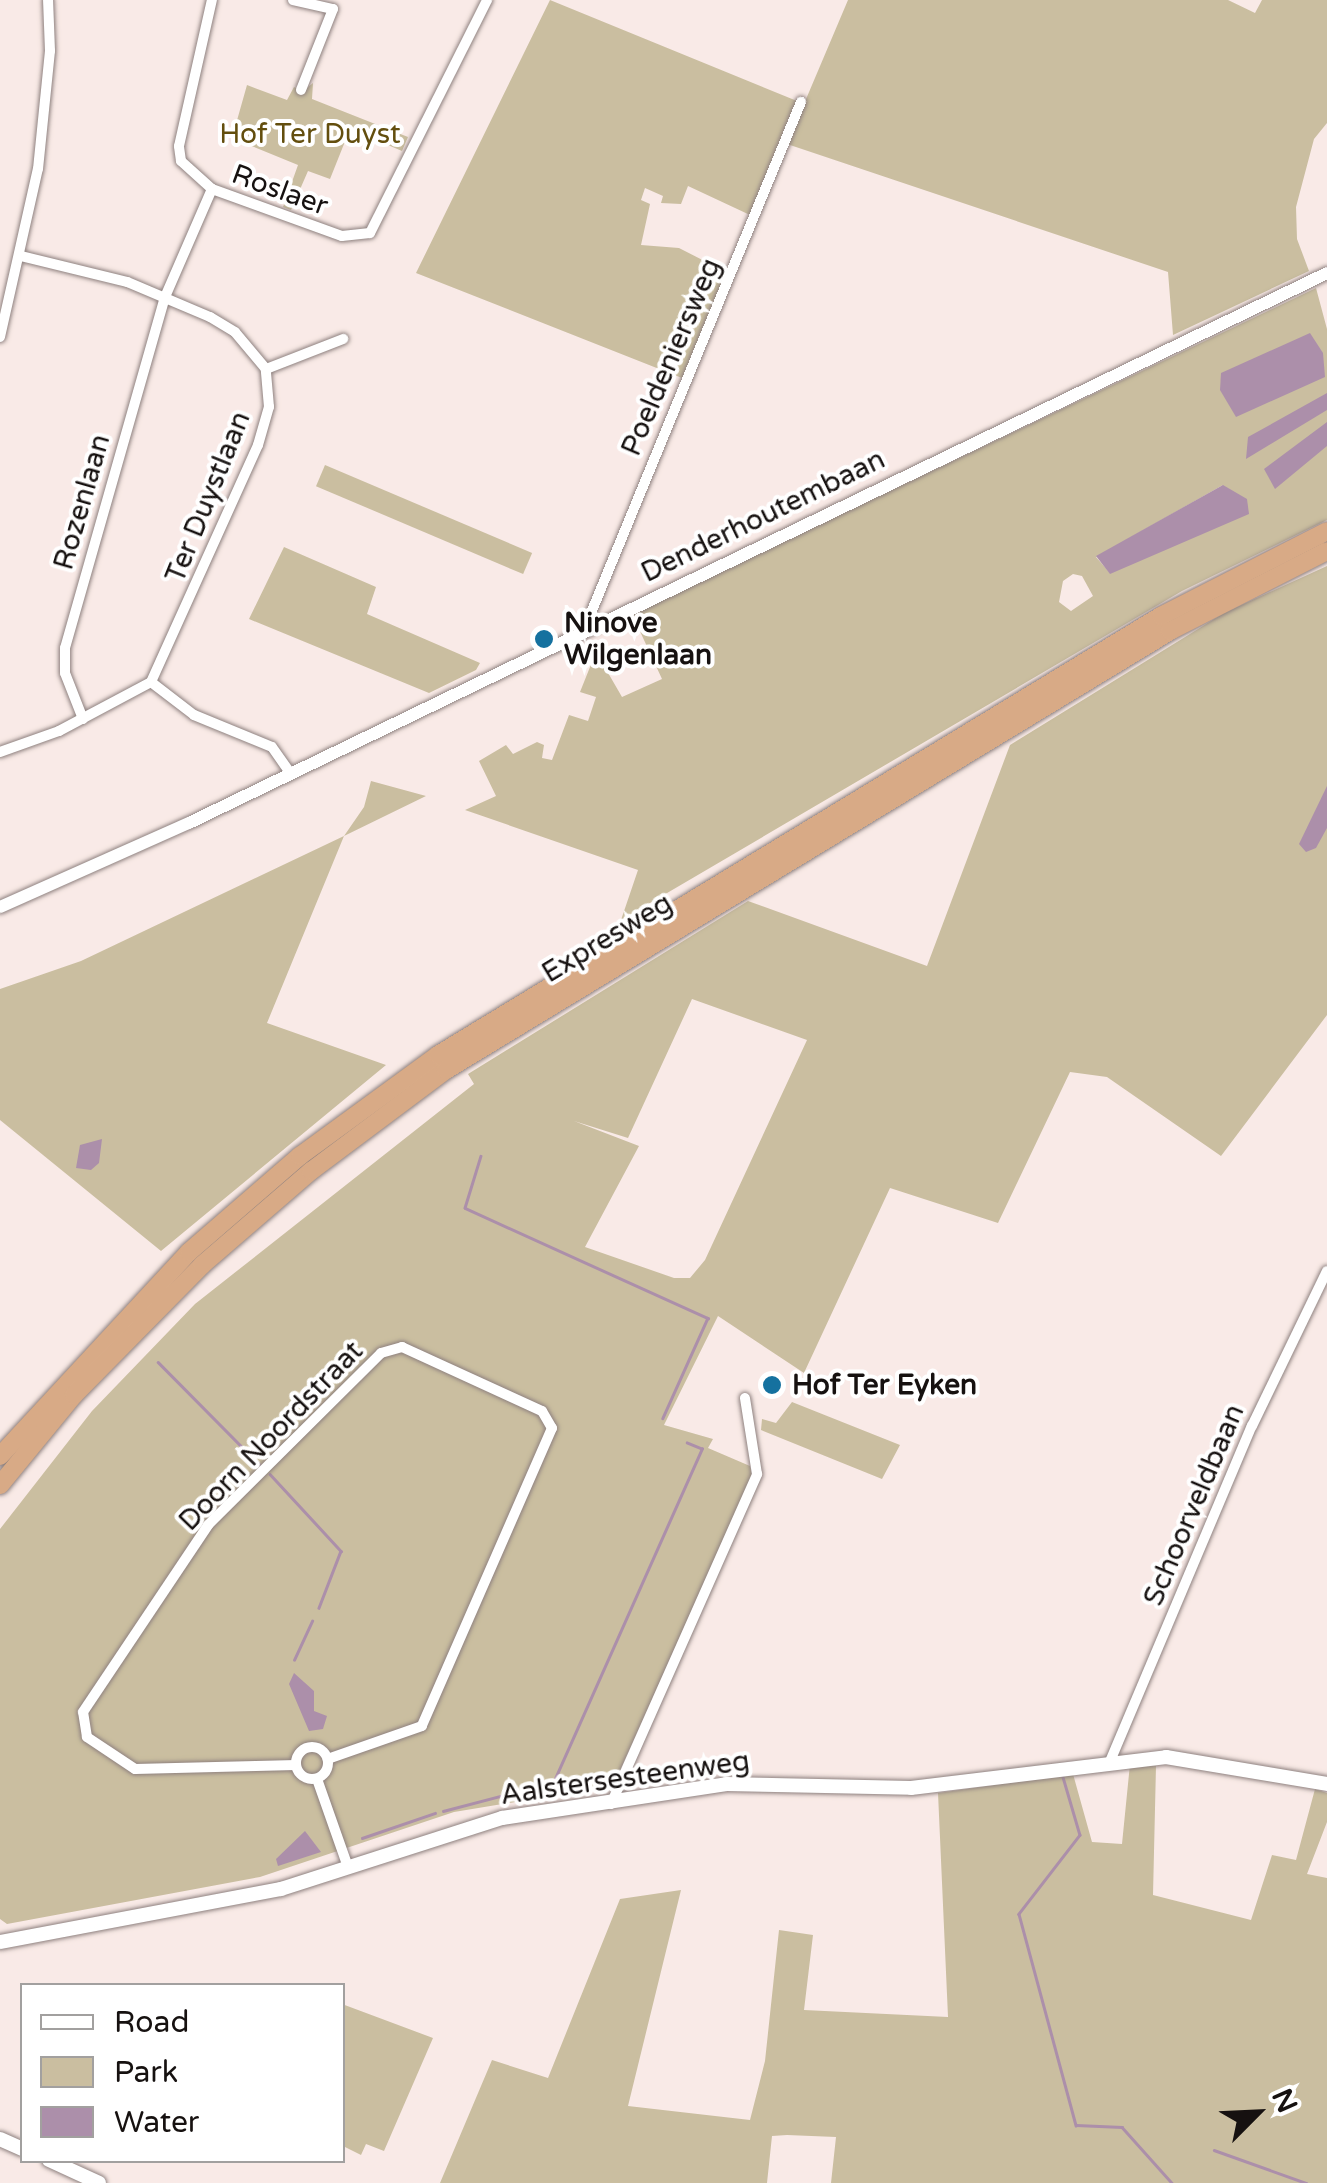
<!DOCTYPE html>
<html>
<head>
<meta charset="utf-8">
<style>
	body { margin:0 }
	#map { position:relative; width:1327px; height:2183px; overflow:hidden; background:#f9eae7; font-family:"Varela Round",sans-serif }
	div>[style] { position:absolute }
	.green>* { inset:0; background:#cabea0; transform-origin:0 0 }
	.water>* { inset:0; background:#ac8faa }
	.stream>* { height:2.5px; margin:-1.25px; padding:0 1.25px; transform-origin:1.25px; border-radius:1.25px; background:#ac8faa }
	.roads { filter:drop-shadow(0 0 2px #8e817f) drop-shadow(0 0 2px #8e817f) }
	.minor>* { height:10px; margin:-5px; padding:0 5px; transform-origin:5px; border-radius:5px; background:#fff }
	.minor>.ring { margin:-5px; padding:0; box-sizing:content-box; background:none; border:10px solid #fff; border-radius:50% }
	.tertiary>* { height:12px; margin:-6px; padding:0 6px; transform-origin:6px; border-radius:6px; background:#fff }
	.secondary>* { height:14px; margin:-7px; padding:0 7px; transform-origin:7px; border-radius:7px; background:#fff }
	.trunk>* { height:18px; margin:-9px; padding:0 9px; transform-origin:9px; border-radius:9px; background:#d8aa86 }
	.dots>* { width:28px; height:28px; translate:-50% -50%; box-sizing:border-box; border:5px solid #fff; border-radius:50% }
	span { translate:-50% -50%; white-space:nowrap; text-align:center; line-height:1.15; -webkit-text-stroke:8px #fff; paint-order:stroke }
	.park-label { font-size:28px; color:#634e0e }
	.street-label { font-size:28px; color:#161110 }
	.poi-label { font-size:28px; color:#161110; font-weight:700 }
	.left { translate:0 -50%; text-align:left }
	.legend { position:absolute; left:20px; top:1983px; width:325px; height:180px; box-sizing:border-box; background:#fff; border:2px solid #a2a09f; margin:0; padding:12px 18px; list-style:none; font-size:30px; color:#161110 }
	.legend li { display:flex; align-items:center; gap:20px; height:50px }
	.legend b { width:50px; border:2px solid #a2a09f }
	.north { position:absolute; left:1207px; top:2063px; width:100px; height:100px; -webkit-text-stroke:8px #fff; paint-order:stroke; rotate:66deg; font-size:28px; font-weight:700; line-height:40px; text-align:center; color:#161110 }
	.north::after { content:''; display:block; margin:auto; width:35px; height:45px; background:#161110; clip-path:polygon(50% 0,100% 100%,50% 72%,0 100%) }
</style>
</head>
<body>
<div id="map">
	<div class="green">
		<i style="clip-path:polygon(550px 0,797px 101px,750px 215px,688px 186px,681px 204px,661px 203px,663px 196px,645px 188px,641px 200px,650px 204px,641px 245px,679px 248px,726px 272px,682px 378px,416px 273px)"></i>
		<i style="clip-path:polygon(848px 0,1228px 0,1255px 13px,1262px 0,1327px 0,1327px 123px,1314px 139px,1296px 207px,1297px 239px,1309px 271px,1173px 335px,1168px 272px,787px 144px)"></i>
		<i style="clip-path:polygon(313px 83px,312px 99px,408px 137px,402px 151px,350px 129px,330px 179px,308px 171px,291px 210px,283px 207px,298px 165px,232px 138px,247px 85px,287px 100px,294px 87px,303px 91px)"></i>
		<i style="clip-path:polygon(evenodd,1316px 288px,1327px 329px,1327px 520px,1182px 591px,621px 920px,638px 870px,465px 810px,496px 796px,479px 761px,506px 745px,513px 754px,537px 742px,544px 745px,542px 758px,552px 760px,569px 715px,588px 721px,596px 697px,580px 692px,596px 652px,622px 697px,662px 679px,632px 614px,1316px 288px,1223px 485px,1137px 561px,1110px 573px,1096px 557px,1223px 485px,1316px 288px,1073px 574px,1082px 576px,1093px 596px,1071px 611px,1059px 602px,1063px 581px,1073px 574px)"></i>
		<i style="left:325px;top:465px;width:225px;height:23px;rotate:23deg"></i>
		<i style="clip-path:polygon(284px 547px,376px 587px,367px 614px,480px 663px,476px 670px,429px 693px,249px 619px)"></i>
		<i style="clip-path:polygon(evenodd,1327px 566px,1327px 1015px,1221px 1156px,1107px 1077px,1070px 1072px,998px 1223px,890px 1188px,804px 1373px,718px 1316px,664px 1425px,713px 1439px,708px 1448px,750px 1466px,752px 1476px,613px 1786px,454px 1812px,260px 1877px,7px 1924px,0 1919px,0 1529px,92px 1411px,195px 1304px,474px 1084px,468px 1074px,748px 901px,927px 966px,1010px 745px,1224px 613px,1327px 566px,692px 999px,807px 1040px,705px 1260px,690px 1278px,674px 1278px,585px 1247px,639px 1146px,574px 1121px,628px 1138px,692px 999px)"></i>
		<i style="clip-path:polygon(371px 781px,426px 796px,344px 836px,267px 1023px,386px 1065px,161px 1251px,0 1120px,0 989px,81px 961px,344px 836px,364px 807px)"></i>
		<i style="clip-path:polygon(792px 1402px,900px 1445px,882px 1479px,761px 1430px,762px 1419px,776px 1423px)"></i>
		<i style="clip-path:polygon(1130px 1764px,1156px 1766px,1153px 1895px,1251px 1920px,1272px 1855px,1296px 1860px,1315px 1789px,1327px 1793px,1327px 1822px,1307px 1874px,1327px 1878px,1327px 2183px,831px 2183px,836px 2137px,787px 2135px,772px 2136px,767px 2183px,440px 2183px,492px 2060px,548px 2078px,620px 1899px,681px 1890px,628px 2106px,750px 2120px,765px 2061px,779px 1930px,813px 1935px,804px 2010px,948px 2017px,938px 1793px,1073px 1774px,1092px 1842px,1122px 1844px)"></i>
		<i style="clip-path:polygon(342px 2004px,433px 2038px,384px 2151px,366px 2144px,361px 2155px,343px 2146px)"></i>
	</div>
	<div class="water">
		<i style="clip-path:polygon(1310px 333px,1323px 353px,1325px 377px,1236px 417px,1220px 390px,1221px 373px)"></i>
		<i style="clip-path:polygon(1327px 393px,1327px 410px,1246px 459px,1248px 437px)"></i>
		<i style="clip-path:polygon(1327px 422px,1327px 446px,1275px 489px,1264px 469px)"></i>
		<i style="clip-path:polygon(1223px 485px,1247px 499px,1249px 514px,1110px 574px,1096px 556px)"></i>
		<i style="clip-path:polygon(1327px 786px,1327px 828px,1316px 848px,1306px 852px,1299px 844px)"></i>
		<i style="clip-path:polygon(102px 1139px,99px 1163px,91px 1170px,76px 1168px,80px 1145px)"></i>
		<i style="clip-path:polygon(294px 1673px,314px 1691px,314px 1711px,327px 1716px,323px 1729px,309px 1731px,289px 1684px)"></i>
		<i style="clip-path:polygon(305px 1831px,321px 1852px,278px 1866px,276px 1859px)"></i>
	</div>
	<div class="stream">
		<i style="left:481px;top:1156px;width:54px;rotate:107.1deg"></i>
		<i style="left:465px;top:1208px;width:267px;rotate:24.4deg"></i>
		<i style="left:708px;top:1318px;width:110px;rotate:114.2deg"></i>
		<i style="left:158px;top:1362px;width:144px;rotate:45.3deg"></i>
		<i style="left:270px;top:1474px;width:105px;rotate:47.3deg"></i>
		<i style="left:341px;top:1551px;width:61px;rotate:111.1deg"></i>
		<i style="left:294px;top:1660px;width:43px;rotate:-65.2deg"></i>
		<i style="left:1063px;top:1777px;width:60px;rotate:73.7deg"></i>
		<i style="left:1080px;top:1835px;width:100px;rotate:127.7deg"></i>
		<i style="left:1019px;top:1914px;width:219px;rotate:74.9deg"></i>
		<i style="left:1076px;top:2125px;width:46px;rotate:2.5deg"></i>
		<i style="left:1122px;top:2127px;width:75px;rotate:48.2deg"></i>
		<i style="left:553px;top:1783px;width:366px;rotate:-66deg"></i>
		<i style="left:702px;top:1449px;width:16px;rotate:-158deg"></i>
		<i style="left:443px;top:1811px;width:67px;rotate:-14.7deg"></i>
		<i style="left:362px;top:1838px;width:77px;rotate:-18.9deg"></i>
		<i style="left:1214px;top:2150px;width:98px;rotate:19.7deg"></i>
	</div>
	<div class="roads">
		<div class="minor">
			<i style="left:293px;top:0;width:41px;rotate:12.7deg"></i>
			<i style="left:333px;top:9px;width:87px;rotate:111.6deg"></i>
			<i style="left:212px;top:189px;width:138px;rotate:19.9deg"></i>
			<i style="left:342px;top:236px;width:28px;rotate:-6deg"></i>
			<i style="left:370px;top:233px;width:261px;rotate:-63.3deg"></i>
			<i style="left:0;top:337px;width:172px;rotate:-77.3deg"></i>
			<i style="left:38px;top:169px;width:119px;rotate:-84.2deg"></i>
			<i style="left:50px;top:51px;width:51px;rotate:-92.2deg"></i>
			<i style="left:266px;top:369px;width:83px;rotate:-21.3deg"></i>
			<i style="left:584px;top:630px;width:571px;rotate:-67.66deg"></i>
			<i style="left:151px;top:682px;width:54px;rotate:37.5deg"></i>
			<i style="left:194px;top:715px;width:84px;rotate:22.3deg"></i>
			<i style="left:272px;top:747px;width:32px;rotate:55deg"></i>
			<i style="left:83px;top:719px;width:49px;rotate:-111.4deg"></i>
			<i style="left:65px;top:673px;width:25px;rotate:-90deg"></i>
			<i style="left:65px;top:648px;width:365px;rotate:-74.1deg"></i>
			<i style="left:165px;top:297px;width:118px;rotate:-66.5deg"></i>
			<i style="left:212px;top:189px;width:42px;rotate:-137.9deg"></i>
			<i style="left:181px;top:161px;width:15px;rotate:-98deg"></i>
			<i style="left:179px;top:146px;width:150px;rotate:-77.3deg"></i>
			<i style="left:0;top:752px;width:63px;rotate:-19.6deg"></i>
			<i style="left:59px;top:731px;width:104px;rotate:-28deg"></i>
			<i style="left:151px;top:682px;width:260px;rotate:-65.7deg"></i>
			<i style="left:258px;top:445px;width:40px;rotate:-74deg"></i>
			<i style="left:269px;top:407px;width:38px;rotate:-95deg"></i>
			<i style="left:266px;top:369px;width:48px;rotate:-130deg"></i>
			<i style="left:235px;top:332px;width:29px;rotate:-149deg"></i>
			<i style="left:210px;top:317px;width:90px;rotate:-157.1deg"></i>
			<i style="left:127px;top:282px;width:109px;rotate:-166.2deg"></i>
			<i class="ring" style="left:296px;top:1747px;width:22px;height:22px"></i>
			<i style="left:1111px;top:1759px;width:362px;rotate:-67.1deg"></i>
			<i style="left:1252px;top:1426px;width:172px;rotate:-64.2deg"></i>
			<i style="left:296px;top:1765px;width:161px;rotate:178.6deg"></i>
			<i style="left:135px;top:1769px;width:58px;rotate:-146.3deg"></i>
			<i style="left:87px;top:1737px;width:25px;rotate:-99deg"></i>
			<i style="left:83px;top:1712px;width:225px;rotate:-56.2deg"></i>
			<i style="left:208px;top:1525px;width:244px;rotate:-44.8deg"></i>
			<i style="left:381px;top:1353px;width:22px;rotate:-16deg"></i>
			<i style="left:402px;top:1347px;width:154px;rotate:24.6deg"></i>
			<i style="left:542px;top:1411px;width:20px;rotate:60deg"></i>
			<i style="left:552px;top:1428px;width:325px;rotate:113.6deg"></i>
			<i style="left:422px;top:1726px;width:100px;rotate:160.7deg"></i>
			<i style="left:317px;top:1779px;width:93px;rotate:70.6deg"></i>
			<i style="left:611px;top:1804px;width:361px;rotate:-66.1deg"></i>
			<i style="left:757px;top:1474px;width:77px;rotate:-99deg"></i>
		</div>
		<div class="tertiary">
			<i style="left:0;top:907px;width:207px;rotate:-24deg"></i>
			<i style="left:189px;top:823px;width:1264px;rotate:-25.79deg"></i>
		</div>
		<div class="secondary">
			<i style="left:0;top:1942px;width:286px;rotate:-10.7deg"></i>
			<i style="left:281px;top:1889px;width:232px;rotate:-17.8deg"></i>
			<i style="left:502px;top:1818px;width:227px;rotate:-8.6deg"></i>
			<i style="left:726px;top:1784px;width:185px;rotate:1.2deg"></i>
			<i style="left:911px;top:1788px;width:257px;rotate:-6.9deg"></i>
			<i style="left:1166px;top:1757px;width:163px;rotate:9.5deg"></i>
			<i style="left:0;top:2139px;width:24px;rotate:24deg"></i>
			<i style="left:49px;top:2160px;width:55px;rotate:24.7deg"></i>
		</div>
		<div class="trunk">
			<i style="left:0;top:1456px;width:278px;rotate:-47.2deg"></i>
			<i style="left:189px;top:1252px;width:147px;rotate:-40.9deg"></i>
			<i style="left:300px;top:1156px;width:171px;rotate:-36.2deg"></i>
			<i style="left:438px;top:1055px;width:846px;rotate:-31.27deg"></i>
			<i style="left:1161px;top:616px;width:186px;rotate:-27.1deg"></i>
			<i style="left:0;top:1485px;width:117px;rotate:-50.6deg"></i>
			<i style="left:74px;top:1395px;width:182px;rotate:-45.4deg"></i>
			<i style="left:202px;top:1265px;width:144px;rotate:-40.8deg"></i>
			<i style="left:311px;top:1171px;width:169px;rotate:-36.8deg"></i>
			<i style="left:446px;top:1070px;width:847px;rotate:-31.23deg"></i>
			<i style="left:1170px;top:631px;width:176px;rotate:-27deg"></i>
		</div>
	</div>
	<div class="dots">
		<i style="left:544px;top:639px;background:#15719f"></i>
		<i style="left:772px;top:1385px;background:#15719f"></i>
	</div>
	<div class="park-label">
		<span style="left:310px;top:134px">Hof Ter Duyst</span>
	</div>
	<div class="street-label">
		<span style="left:280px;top:190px;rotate:20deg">Roslaer</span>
		<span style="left:671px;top:357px;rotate:-67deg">Poeldeniersweg</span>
		<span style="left:208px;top:497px;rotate:-68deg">Ter Duystlaan</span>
		<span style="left:82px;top:502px;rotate:-74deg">Rozenlaan</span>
		<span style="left:763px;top:516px;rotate:-26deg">Denderhoutembaan</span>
		<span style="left:607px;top:938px;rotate:-31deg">Expresweg</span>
		<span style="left:271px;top:1436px;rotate:-46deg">Doorn Noordstraat</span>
		<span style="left:1194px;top:1505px;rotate:-67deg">Schoorveldbaan</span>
		<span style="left:625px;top:1778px;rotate:-8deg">Aalstersesteenweg</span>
	</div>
	<div class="poi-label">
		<span class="left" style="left:564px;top:639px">Ninove<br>Wilgenlaan</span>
		<span class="left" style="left:792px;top:1385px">Hof Ter Eyken</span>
	</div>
	<ul class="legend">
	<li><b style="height:12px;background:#fff"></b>Road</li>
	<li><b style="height:28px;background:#cabea0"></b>Park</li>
	<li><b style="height:28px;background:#ac8faa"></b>Water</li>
	</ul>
	<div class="north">N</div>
</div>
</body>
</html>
